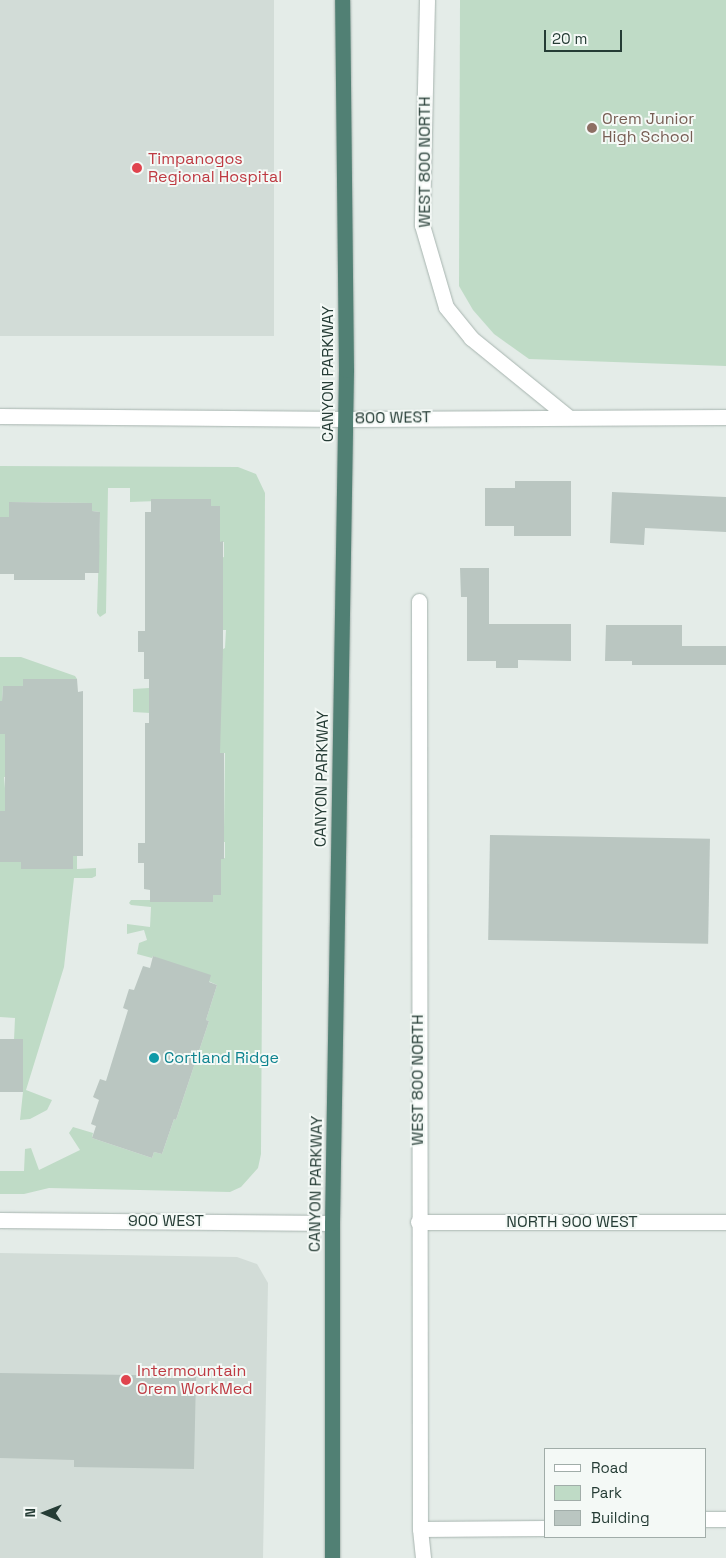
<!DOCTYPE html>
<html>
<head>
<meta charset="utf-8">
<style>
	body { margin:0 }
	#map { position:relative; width:726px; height:1558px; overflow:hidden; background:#e4ece8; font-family:"Space Grotesk",sans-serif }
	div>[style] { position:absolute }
	.built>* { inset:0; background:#d2dcd7; transform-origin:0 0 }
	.green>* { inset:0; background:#bfdbc6 }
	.building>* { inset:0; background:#bac6c1; transform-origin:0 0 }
	.roads { filter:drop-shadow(0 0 1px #a7b4af) drop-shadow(0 0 1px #a7b4af) }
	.minor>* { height:15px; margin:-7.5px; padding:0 7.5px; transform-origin:7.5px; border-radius:7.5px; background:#fff }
	.tertiary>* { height:15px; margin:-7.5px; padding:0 7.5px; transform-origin:7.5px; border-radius:7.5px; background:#fff }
	.trunk>* { height:15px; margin:-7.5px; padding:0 7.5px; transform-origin:7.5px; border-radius:7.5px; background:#518074 }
	.dots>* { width:14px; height:14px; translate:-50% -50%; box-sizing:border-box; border:2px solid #f4f9f6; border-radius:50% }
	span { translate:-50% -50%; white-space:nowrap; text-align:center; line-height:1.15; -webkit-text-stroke:4px #f4f9f6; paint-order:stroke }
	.education-label { font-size:16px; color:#785e54 }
	.left { translate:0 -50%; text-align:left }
	.health-label { font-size:16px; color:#be3a42 }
	.street-label { font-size:16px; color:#253c35 }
	.culture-label { font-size:16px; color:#0d838f }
	.legend { position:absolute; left:544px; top:1448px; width:162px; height:90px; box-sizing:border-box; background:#f4f9f6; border:1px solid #a1ada9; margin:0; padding:6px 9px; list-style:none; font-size:15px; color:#253c35 }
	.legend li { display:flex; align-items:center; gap:10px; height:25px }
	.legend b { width:25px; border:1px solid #a1ada9 }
	.north { position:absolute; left:20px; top:1488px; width:50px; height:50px; -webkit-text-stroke:4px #f4f9f6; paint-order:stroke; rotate:271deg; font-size:14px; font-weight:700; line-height:20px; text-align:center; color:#253c35 }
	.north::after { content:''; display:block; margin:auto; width:18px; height:22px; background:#253c35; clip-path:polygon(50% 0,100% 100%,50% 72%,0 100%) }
	.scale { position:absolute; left:544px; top:30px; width:78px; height:22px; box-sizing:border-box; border:2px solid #253c35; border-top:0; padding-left:6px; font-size:15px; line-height:18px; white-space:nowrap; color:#253c35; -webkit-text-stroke:4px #f4f9f6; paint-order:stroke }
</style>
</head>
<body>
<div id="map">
	<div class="built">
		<i style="left:0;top:0;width:274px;height:336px"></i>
		<i style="clip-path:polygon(0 1253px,237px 1257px,257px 1264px,268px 1283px,263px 1558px,0 1558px)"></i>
	</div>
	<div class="green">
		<i style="clip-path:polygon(460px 0,726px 0,726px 366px,529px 359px,494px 334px,473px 310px,459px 286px)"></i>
		<i style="clip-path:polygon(0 466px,238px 467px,256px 474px,265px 493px,261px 1154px,258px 1168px,241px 1187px,230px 1192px,49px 1188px,24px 1194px,0 1194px,0 1171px,24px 1171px,25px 1149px,31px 1148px,39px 1170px,80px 1150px,69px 1133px,73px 1127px,93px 1133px,92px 1138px,152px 1158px,154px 1152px,162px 1154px,174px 1119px,176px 1120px,209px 1021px,206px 1020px,217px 985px,153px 956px,152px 958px,137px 954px,139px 943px,147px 940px,144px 930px,127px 934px,127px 924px,150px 927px,151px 907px,131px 905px,129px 903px,131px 900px,150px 900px,150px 902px,213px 902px,213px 895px,221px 895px,221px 859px,225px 858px,225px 842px,221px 842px,224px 829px,225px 753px,220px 753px,220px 717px,133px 712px,133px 689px,149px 688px,225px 648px,226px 630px,221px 630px,223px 617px,223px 571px,221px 558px,224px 557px,224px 542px,220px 542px,220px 506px,211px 506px,211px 499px,130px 502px,130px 488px,108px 488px,106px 613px,100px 617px,97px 613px,100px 512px,92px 511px,92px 503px,9px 502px,9px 517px,0 517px)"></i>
		<i style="clip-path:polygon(0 657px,21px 657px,75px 676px,77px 679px,24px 679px,23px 686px,3px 686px,2px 701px,0 701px)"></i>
		<i style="clip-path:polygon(0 734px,8px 734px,5px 769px,23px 777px,4px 777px,7px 811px,0 811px)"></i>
		<i style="clip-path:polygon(73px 856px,77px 856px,77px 869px,96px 868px,96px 876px,92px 878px,74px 878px,64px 967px,26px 1090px,52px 1100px,47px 1110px,30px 1119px,20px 1120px,23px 1092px,23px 1040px,14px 1040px,15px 1018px,0 1017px,0 862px,21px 862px,22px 869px,73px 869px)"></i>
	</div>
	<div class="building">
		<i style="clip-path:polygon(515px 481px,571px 481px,571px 536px,514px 536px,514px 526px,485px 526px,485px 488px,515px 488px)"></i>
		<i style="clip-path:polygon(612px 492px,726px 497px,726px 532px,645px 528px,644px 545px,610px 543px)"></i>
		<i style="clip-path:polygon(151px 499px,211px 499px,211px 506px,220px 506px,220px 542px,223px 541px,223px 648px,220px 753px,224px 753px,224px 859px,221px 859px,221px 895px,213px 895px,213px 902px,150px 902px,150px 890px,144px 889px,144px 863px,138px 863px,138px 843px,145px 843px,145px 723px,149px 723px,149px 679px,144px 679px,144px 652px,138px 652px,138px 631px,145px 631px,145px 512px,151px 512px)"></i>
		<i style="clip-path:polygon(9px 502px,92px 503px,92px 511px,100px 512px,99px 573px,85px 573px,85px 580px,14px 580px,14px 574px,0 574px,0 517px,9px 517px)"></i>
		<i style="clip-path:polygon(460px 568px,489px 568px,489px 624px,571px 624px,571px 661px,518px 660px,518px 668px,496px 668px,496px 661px,467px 661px,467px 597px,461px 597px)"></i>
		<i style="clip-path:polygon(606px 625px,682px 625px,682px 646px,726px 646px,726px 665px,632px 665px,632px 661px,605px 661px)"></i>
		<i style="clip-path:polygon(23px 679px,77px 679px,78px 692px,83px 691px,83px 856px,73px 856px,73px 869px,21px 869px,21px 862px,0 862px,0 811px,5px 811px,5px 734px,0 734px,0 701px,2px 701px,3px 686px,23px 686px)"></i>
		<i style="left:490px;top:835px;width:220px;height:105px;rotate:1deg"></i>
		<i style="clip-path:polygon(153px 956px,211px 975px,209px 982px,217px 985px,206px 1020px,209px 1021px,176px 1120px,174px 1119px,162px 1154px,154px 1152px,152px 1158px,92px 1138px,96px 1126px,91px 1124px,99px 1100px,93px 1097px,100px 1079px,106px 1081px,128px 1010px,123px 1008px,129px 989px,134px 990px,143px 966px,150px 968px)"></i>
		<i style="left:23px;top:1039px;width:53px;height:23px;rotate:90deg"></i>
		<i style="clip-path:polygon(0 1373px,196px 1376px,194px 1469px,74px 1467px,74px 1460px,0 1458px)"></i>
	</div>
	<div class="roads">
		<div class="minor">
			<i style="left:427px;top:0;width:225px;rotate:91.3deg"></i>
			<i style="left:422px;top:225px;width:85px;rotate:73.7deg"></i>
			<i style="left:446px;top:307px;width:40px;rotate:51deg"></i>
			<i style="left:471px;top:338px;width:124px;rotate:39.1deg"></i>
			<i style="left:419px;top:601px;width:928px;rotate:89.94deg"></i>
			<i style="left:420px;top:1529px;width:29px;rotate:84deg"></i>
			<i style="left:418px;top:1222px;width:308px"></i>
			<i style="left:705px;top:1519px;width:21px"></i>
			<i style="left:420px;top:1529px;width:125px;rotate:-0.5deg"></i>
		</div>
		<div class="tertiary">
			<i style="left:0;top:416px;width:346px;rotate:0.5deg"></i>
			<i style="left:346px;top:419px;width:380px;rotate:-0.3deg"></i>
			<i style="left:0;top:1220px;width:332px;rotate:0.5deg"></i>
		</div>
		<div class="trunk">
			<i style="left:332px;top:1558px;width:335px;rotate:-90deg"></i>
			<i style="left:332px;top:1223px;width:853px;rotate:-89.06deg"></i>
			<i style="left:346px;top:370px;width:370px;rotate:-90.6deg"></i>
		</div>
	</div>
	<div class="dots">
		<i style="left:592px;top:128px;background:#8d6e63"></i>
		<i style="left:137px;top:168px;background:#e0444e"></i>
		<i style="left:154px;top:1058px;background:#0f9aa8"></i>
		<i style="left:126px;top:1380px;background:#e0444e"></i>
	</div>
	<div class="education-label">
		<span class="left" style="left:602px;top:128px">Orem Junior<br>High School</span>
	</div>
	<div class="health-label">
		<span class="left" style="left:148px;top:168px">Timpanogos<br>Regional Hospital</span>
		<span class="left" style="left:137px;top:1380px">Intermountain<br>Orem WorkMed</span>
	</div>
	<div class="street-label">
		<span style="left:425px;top:162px;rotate:-90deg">WEST 800 NORTH</span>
		<span style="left:328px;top:374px;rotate:-90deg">CANYON PARKWAY</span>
		<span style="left:393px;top:418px;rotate:-1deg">800 WEST</span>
		<span style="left:322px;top:779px;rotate:-89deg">CANYON PARKWAY</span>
		<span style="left:418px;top:1080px;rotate:-90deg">WEST 800 NORTH</span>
		<span style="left:316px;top:1184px;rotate:-89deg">CANYON PARKWAY</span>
		<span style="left:166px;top:1221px">900 WEST</span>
		<span style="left:572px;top:1222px">NORTH 900 WEST</span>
	</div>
	<div class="culture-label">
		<span class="left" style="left:164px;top:1058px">Cortland Ridge</span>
	</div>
	<ul class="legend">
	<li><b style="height:6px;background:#fff"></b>Road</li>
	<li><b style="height:14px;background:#bfdbc6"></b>Park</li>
	<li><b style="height:14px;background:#bac6c1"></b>Building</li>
	</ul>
	<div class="north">N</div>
	<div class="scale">20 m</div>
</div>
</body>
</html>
